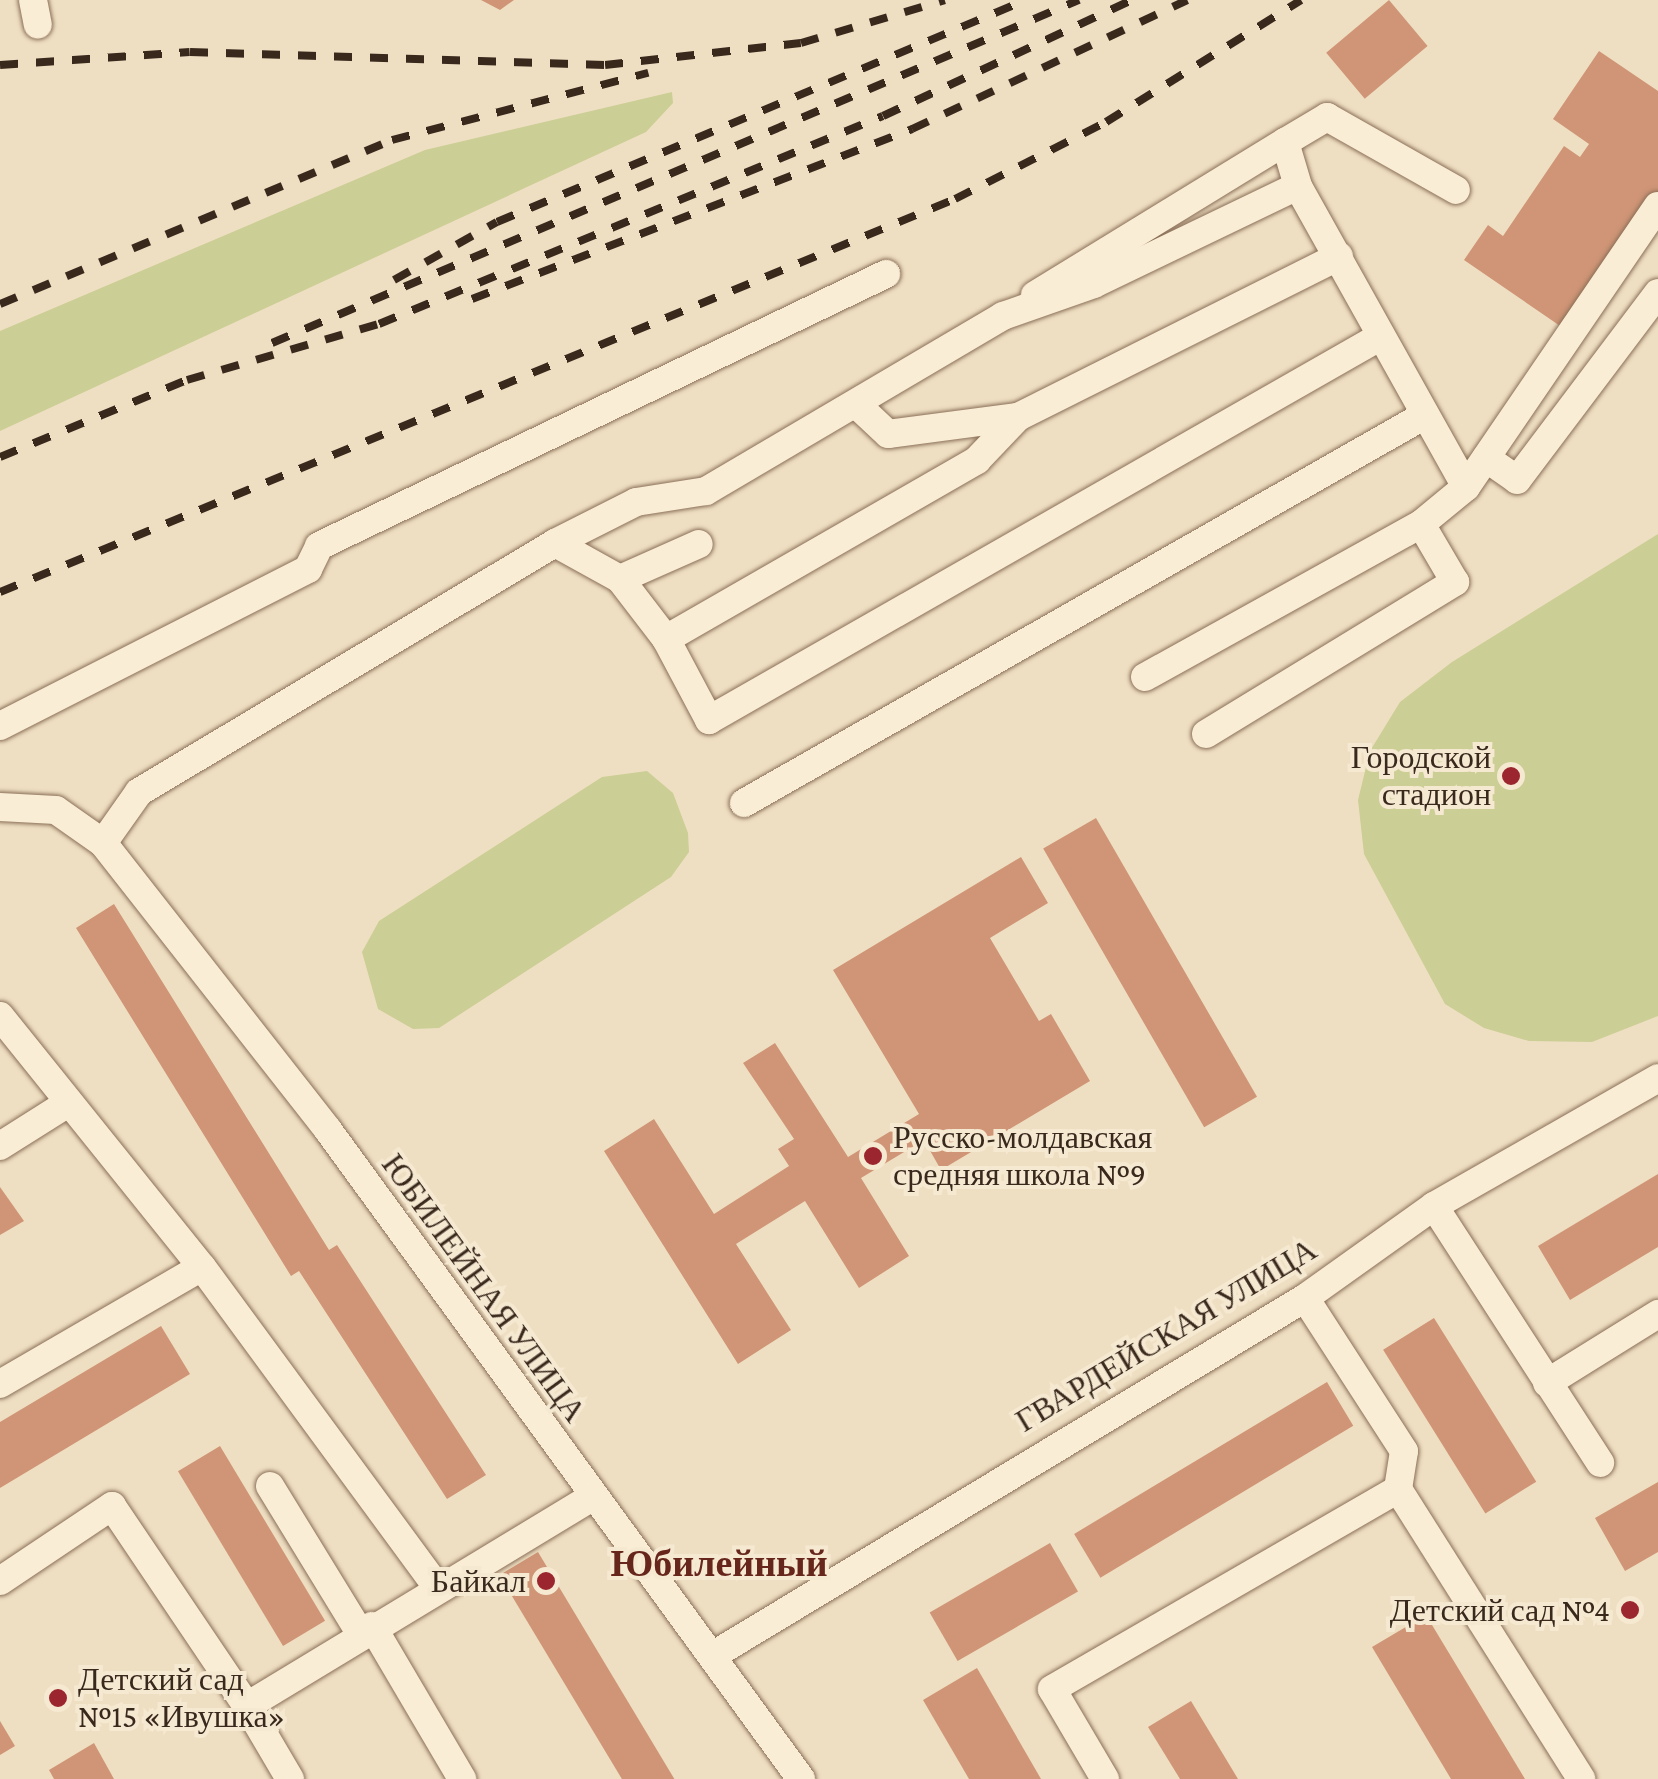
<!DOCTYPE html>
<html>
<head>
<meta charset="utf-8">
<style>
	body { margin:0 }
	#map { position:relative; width:1658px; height:1779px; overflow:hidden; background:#efdfc2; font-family:"Crimson Pro",serif }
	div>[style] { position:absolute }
	.green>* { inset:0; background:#cbce95 }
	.building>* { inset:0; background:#cf9576; transform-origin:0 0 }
	.roads { filter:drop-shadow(0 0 2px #8a6f58) drop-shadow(0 0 2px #8a6f58) }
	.minor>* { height:28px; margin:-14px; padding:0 14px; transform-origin:14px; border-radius:14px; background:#faedd5 }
	.rail>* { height:8px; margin-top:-4px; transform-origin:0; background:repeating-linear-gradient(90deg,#39291d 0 18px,transparent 0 36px) }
	.dots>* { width:28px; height:28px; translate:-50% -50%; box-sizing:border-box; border:5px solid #f6e9d2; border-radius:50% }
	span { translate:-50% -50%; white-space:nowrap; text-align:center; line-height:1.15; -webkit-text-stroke:8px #f6e9d2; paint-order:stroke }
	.poi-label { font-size:32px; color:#39291d }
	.right { translate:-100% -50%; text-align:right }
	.left { translate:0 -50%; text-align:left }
	.street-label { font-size:32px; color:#39291d }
	.quarter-label { font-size:38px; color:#67261b; font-weight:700 }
</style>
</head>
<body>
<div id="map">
	<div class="green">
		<i style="clip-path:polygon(672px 92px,673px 103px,646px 132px,0 431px,0 331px,425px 150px)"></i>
		<i style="clip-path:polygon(1658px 534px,1658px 1016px,1592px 1042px,1529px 1041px,1484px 1028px,1445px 1004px,1364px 854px,1358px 800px,1370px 751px,1400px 702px,1452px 662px)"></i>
		<i style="clip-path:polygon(647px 771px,673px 793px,688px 833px,689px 852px,671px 877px,439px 1028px,413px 1029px,378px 1009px,362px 952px,379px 921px,602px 777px)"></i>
	</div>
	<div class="building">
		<i style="clip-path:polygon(481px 0,514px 0,500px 10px)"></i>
		<i style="left:1389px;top:0;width:60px;height:82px;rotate:50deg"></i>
		<i style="clip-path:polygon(1599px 51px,1658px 91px,1658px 195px,1566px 330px,1464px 260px,1488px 225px,1503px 236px,1564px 146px,1580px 157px,1589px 144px,1553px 119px)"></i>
		<i style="left:1096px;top:818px;width:322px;height:61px;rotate:60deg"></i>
		<i style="clip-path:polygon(1021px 857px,1048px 903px,990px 938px,1039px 1021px,1051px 1014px,1090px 1081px,941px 1170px,924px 1140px,861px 1178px,909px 1256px,859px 1288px,805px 1201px,736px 1244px,791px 1330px,738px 1364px,604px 1151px,654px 1119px,714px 1214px,789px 1166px,778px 1149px,794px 1139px,743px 1063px,775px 1043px,848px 1157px,919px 1114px,833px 970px)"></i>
		<i style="clip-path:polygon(114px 904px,329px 1250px,337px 1245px,486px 1475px,447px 1499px,299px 1271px,291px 1276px,76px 928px)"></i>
		<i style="clip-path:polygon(1658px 1174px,1658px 1247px,1570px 1300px,1538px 1246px)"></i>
		<i style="clip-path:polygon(0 1187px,24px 1221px,0 1235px)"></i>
		<i style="left:1434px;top:1318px;width:193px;height:60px;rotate:58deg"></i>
		<i style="clip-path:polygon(161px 1326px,190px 1374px,0 1488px,0 1422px)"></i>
		<i style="left:1327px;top:1382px;width:51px;height:295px;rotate:59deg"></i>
		<i style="left:220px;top:1446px;width:204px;height:49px;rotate:59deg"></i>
		<i style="clip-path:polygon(1658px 1482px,1658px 1552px,1625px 1571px,1595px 1518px)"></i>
		<i style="left:1050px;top:1543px;width:56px;height:139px;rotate:60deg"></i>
		<i style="left:538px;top:1552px;width:265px;height:45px;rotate:59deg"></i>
		<i style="clip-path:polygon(1426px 1615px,1525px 1779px,1451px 1779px,1372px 1647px)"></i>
		<i style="clip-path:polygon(977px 1668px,1041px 1779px,969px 1779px,923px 1700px)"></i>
		<i style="clip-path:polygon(1191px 1701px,1238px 1779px,1180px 1779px,1148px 1727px)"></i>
		<i style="clip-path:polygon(0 1721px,15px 1746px,0 1755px)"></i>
		<i style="clip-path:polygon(94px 1743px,114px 1779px,54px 1779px,49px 1770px)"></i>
	</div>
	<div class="roads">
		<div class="minor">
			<i style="left:33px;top:0;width:25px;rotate:79deg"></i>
			<i style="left:1035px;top:295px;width:293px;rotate:-31.5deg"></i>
			<i style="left:856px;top:404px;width:44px;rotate:43.2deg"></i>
			<i style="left:888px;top:434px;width:131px;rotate:-7.5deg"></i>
			<i style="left:1018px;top:417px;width:359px;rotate:-26.6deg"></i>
			<i style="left:1486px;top:458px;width:38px;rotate:35deg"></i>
			<i style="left:1517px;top:480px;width:234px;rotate:-53deg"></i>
			<i style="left:1466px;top:487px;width:340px;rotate:-55.7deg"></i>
			<i style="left:555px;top:543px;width:74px;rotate:29deg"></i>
			<i style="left:620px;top:579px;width:76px;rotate:52.5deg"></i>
			<i style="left:666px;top:639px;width:92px;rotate:62deg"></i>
			<i style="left:709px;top:720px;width:774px;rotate:-29.74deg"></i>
			<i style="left:620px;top:579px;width:86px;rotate:-23.9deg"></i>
			<i style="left:666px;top:639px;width:359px;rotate:-29.9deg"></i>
			<i style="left:977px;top:460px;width:59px;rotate:-46.4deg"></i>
			<i style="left:1145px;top:677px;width:316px;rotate:-29deg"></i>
			<i style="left:1421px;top:524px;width:58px;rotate:-39.4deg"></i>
			<i style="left:1466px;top:487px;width:345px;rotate:-119.2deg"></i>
			<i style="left:0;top:726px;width:346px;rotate:-27deg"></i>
			<i style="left:308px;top:569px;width:25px;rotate:-64deg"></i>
			<i style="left:319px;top:546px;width:629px;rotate:-25.63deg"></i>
			<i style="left:1206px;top:734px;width:292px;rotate:-31.4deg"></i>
			<i style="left:1455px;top:582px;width:67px;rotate:-120.4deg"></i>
			<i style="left:744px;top:803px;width:784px;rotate:-29.67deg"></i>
			<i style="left:0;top:807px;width:56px;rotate:3.1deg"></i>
			<i style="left:56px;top:810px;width:57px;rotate:35.1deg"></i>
			<i style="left:103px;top:843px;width:365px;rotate:51.9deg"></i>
			<i style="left:328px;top:1130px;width:803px;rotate:53.91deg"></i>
			<i style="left:103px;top:843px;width:62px;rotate:-54.8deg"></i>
			<i style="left:139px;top:792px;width:485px;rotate:-30.9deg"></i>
			<i style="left:555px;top:543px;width:91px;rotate:-26.8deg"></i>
			<i style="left:636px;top:502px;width:71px;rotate:-8.9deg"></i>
			<i style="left:706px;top:491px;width:345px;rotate:-30.5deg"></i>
			<i style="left:1003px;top:316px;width:96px;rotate:-19.4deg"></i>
			<i style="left:1094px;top:284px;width:226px;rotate:-25.7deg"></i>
			<i style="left:1298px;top:186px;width:46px;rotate:-106.5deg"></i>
			<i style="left:1285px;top:142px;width:49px;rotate:-30.8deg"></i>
			<i style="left:1327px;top:117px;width:148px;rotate:29.5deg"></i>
			<i style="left:0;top:1016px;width:322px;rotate:51.2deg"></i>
			<i style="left:0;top:1146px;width:77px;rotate:-32.2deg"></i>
			<i style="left:1434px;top:1206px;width:306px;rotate:57.1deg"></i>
			<i style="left:1547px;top:1383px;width:131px;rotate:-31.9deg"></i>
			<i style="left:0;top:1384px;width:233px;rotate:-30.1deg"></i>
			<i style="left:202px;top:1267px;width:396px;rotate:53.7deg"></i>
			<i style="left:270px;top:1486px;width:172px;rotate:58.5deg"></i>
			<i style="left:1398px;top:1489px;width:343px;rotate:57.7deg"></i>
			<i style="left:0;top:1581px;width:135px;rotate:-33.8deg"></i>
			<i style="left:112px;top:1506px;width:241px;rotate:56deg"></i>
			<i style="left:372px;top:1626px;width:178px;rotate:59.5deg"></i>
			<i style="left:712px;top:1656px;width:693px;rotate:-31.12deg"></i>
			<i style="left:1305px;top:1298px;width:158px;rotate:-35.5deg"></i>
			<i style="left:1434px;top:1206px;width:258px;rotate:-29.7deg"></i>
			<i style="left:290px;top:1779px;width:85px;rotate:-120.5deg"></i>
			<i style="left:247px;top:1706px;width:403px;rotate:-31.2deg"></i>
			<i style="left:1105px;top:1779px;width:104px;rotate:-120.5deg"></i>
			<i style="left:1052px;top:1689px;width:400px;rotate:-30deg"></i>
			<i style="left:1398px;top:1489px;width:38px;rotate:-81deg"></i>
			<i style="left:1404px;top:1451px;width:182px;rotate:-122.9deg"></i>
		</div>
	</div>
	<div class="rail">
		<i style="left:0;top:65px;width:190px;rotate:-3.9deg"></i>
		<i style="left:190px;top:52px;width:415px;rotate:1.8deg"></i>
		<i style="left:605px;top:65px;width:197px;rotate:-6.4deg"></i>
		<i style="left:801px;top:43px;width:150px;rotate:-16.6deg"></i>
		<i style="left:394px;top:280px;width:118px;rotate:-29.4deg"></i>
		<i style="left:497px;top:222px;width:574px;rotate:-22.77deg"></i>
		<i style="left:472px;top:299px;width:472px;rotate:-21.1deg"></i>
		<i style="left:912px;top:129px;width:304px;rotate:-25.1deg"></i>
		<i style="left:0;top:304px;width:425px;rotate:-22.7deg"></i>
		<i style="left:392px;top:140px;width:265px;rotate:-14.7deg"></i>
		<i style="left:272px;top:343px;width:877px;rotate:-23.03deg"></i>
		<i style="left:0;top:457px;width:202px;rotate:-22.4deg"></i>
		<i style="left:187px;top:380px;width:200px;rotate:-16.3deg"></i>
		<i style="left:379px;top:324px;width:545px;rotate:-22.43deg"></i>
		<i style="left:883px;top:116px;width:275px;rotate:-25deg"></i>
		<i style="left:0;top:592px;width:1033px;rotate:-22.37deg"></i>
		<i style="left:955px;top:199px;width:169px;rotate:-27deg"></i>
		<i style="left:1106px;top:122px;width:230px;rotate:-32deg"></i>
	</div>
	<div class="dots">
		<i style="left:1511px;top:776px;background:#9b262f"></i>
		<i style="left:873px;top:1156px;background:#9b262f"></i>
		<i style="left:546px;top:1581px;background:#9b262f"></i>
		<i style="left:1630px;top:1610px;background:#9b262f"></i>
		<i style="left:58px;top:1698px;background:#9b262f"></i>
	</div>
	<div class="poi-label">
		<span class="right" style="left:1491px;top:776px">Городской<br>стадион</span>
		<span class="left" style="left:893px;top:1156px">Русско-молдавская<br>средняя школа №9</span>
		<span class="right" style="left:526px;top:1581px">Байкал</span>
		<span class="right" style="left:1610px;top:1610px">Детский сад №4</span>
		<span class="left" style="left:78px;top:1698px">Детский сад<br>№15 «Ивушка»</span>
	</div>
	<div class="street-label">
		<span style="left:484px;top:1288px;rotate:54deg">ЮБИЛЕЙНАЯ УЛИЦА</span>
		<span style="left:1166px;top:1335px;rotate:-31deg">ГВАРДЕЙСКАЯ УЛИЦА</span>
	</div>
	<div class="quarter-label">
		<span style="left:719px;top:1564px">Юбилейный</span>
	</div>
</div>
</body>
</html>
